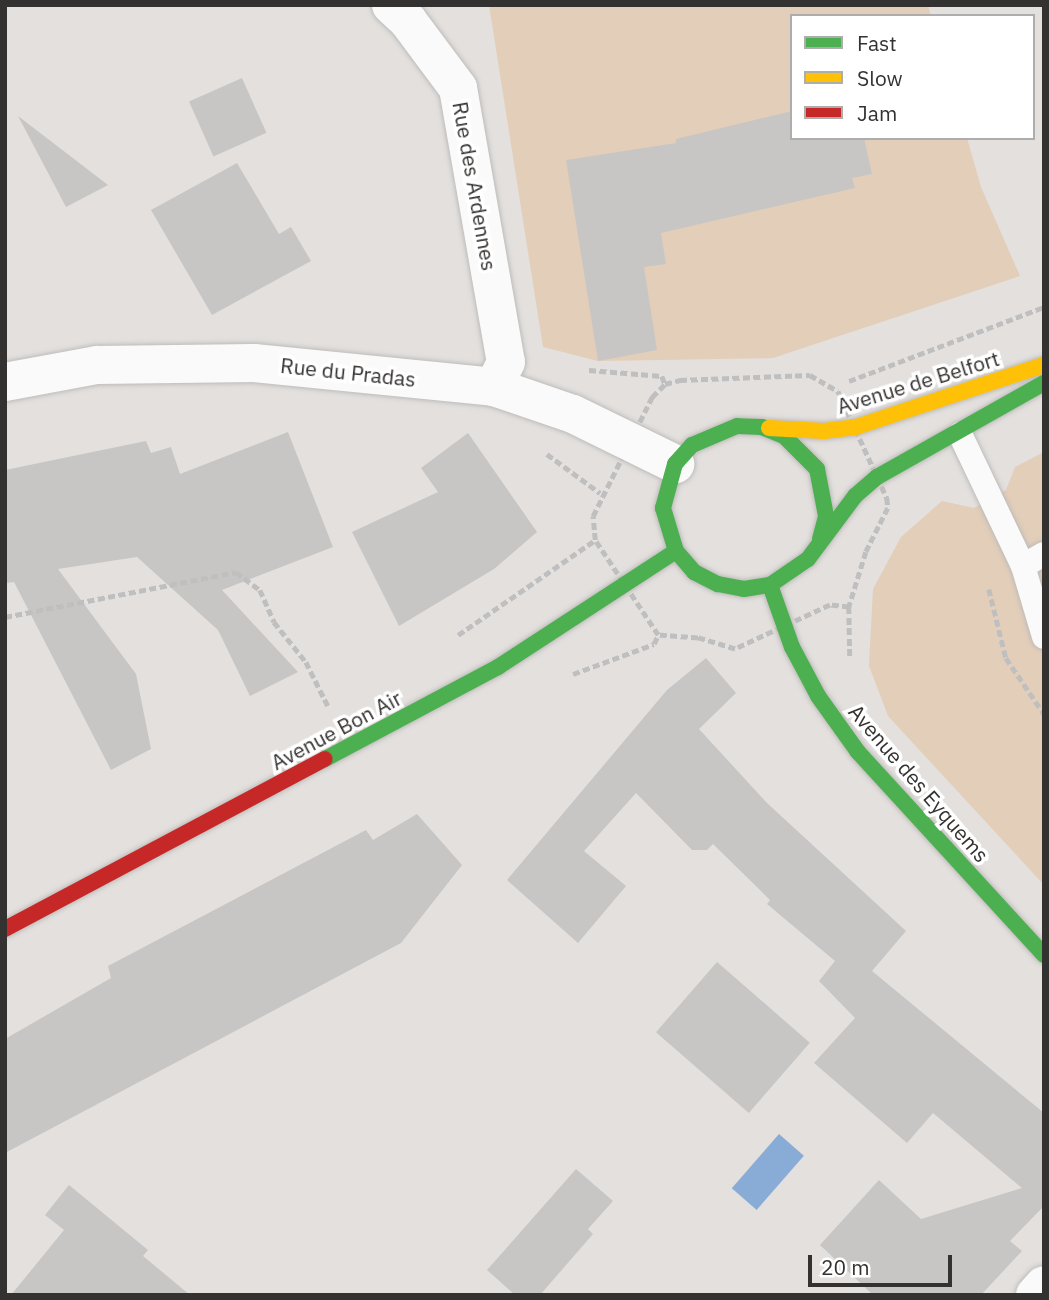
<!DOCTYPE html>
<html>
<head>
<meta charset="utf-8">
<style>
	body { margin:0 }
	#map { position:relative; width:1049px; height:1300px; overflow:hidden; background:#e3e0de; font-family:"IBM Plex Sans",sans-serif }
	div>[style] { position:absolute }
	.green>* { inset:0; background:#e3ceb9 }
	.water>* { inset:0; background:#89acd6; transform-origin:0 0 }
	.building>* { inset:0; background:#c8c6c4; transform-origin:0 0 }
	.path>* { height:4.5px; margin-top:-2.25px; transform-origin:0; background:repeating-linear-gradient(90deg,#c0bfbf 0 7px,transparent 0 10.5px) }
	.roads { filter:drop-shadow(0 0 2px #bebcba) drop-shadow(0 0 2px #bebcba) }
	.lane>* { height:24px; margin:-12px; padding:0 12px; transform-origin:12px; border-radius:12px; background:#fbfafa }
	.street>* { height:38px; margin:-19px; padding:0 19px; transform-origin:19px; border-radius:19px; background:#fbfafa }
	.fast>* { height:16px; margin:-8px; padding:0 8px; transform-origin:8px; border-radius:8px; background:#4caf50 }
	.slow>* { height:16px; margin:-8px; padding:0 8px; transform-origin:8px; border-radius:8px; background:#ffc107 }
	.jam>* { height:16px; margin:-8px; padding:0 8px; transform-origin:8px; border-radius:8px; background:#c62828 }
	span { translate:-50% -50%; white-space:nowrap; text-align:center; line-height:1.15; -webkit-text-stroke:7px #fff; paint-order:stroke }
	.street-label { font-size:21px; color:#343231 }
	.frame { position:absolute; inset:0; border:7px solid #343231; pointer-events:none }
	.legend { position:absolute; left:790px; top:14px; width:245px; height:126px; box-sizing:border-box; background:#fff; border:2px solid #aeadad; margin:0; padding:9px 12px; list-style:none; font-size:21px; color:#343231 }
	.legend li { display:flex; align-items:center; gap:14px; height:35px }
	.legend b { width:35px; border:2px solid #aeadad }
	.scale { position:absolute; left:808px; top:1255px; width:144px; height:32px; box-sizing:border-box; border:4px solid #343231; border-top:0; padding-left:9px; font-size:21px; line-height:24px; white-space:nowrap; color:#343231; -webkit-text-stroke:5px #fff; paint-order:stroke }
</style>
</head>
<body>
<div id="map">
	<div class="green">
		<i style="clip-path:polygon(489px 5px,928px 5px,931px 16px,792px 16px,792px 138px,967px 138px,981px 187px,1020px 276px,773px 358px,598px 361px,543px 347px)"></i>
		<i style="clip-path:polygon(1044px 452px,1044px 885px,888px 716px,869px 666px,873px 589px,901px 537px,942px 501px,974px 508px,1006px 490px,1015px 467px)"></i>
	</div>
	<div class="water">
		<i style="left:779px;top:1134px;width:33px;height:72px;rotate:41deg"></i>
	</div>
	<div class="building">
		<i style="left:242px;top:78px;width:60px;height:58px;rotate:66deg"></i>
		<i style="clip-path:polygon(792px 111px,792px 138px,864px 138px,872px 174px,852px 178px,855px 188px,661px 233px,666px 264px,644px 267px,657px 350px,598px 361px,566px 160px,676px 143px,676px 139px)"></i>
		<i style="clip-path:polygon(18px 116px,108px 185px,66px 207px)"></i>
		<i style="clip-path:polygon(237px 163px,279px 234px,291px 227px,311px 261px,212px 315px,151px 210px)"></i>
		<i style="clip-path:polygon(288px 432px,333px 547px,222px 590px,298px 672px,250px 696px,218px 630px,137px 557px,58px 569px,136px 674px,151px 749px,111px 770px,14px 582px,5px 583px,5px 470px,146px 441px,151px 453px,171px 447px,180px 474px)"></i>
		<i style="clip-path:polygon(468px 433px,537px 532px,494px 569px,399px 626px,352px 532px,438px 492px,421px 468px)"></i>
		<i style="clip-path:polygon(706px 658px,736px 693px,699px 729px,767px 803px,906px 931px,872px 971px,1044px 1113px,1044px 1206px,1010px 1241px,1022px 1251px,981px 1295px,873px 1295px,820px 1245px,879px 1180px,921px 1219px,1022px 1188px,933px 1113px,907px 1143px,814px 1063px,855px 1018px,819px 981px,835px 961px,767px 904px,770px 900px,713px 844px,707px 850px,692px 850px,636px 793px,584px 851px,626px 886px,578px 943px,507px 880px,667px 690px)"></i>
		<i style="clip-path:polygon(417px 814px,462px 865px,401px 943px,5px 1153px,5px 1039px,111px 978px,108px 966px,366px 830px,373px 840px)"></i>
		<i style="left:717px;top:962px;width:123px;height:93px;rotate:41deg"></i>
		<i style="clip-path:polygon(576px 1169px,613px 1201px,588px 1229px,593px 1234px,540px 1295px,515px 1295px,487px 1270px)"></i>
		<i style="clip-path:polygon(69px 1185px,148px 1250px,143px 1256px,190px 1295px,11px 1295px,64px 1230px,45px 1215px)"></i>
	</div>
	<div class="path">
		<i style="left:589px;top:370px;width:73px;rotate:4.7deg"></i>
		<i style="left:662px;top:376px;width:9px;rotate:69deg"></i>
		<i style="left:810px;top:375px;width:32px;rotate:30deg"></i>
		<i style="left:838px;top:391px;width:118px;rotate:65.4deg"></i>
		<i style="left:887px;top:498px;width:10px;rotate:84deg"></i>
		<i style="left:888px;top:508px;width:49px;rotate:116.6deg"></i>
		<i style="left:866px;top:552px;width:58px;rotate:107.2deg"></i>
		<i style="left:849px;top:607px;width:19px;rotate:-174deg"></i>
		<i style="left:830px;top:605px;width:105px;rotate:155.1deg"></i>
		<i style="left:735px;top:649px;width:39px;rotate:-163deg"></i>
		<i style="left:698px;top:638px;width:40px;rotate:-175.7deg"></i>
		<i style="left:658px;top:635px;width:114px;rotate:-123.6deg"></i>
		<i style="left:595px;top:540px;width:24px;rotate:-95deg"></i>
		<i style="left:593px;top:516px;width:133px;rotate:-63.6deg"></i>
		<i style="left:652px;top:397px;width:18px;rotate:-45deg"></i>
		<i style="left:665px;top:384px;width:16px;rotate:-15deg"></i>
		<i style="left:680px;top:380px;width:130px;rotate:-2.2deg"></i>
		<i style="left:849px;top:381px;width:209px;rotate:-20.8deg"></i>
		<i style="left:547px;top:454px;width:66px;rotate:36.3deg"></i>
		<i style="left:989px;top:589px;width:71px;rotate:76.2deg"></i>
		<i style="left:1006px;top:658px;width:68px;rotate:55.8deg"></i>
		<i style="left:849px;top:607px;width:51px;rotate:88.9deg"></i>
		<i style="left:5px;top:617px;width:235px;rotate:-11deg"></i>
		<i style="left:236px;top:572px;width:30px;rotate:37deg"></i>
		<i style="left:260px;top:590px;width:35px;rotate:66deg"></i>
		<i style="left:274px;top:622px;width:51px;rotate:51.3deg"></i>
		<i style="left:306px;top:662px;width:49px;rotate:63.4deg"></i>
		<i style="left:458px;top:635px;width:167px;rotate:-34.7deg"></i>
		<i style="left:573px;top:674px;width:86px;rotate:-20.3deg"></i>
		<i style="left:654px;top:644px;width:10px;rotate:-66deg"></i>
	</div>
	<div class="roads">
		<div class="lane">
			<i style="left:960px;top:434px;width:146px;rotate:64.5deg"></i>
			<i style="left:1023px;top:566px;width:74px;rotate:73.5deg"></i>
			<i style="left:1023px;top:566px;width:24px;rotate:-30deg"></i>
		</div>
		<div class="street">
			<i style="left:391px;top:5px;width:23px;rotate:43deg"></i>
			<i style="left:408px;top:21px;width:84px;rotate:53.3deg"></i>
			<i style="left:458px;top:88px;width:278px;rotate:80.1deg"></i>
			<i style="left:506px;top:362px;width:28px;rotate:116deg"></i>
			<i style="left:5px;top:382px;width:94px;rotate:-10.5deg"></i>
			<i style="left:97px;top:365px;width:157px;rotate:-0.7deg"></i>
			<i style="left:254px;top:363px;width:241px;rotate:5.7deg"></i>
			<i style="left:494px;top:387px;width:83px;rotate:18.9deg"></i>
			<i style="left:573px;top:414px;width:114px;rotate:26.1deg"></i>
			<i style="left:1035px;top:1295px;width:13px;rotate:-48deg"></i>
		</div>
		<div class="fast">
			<i style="left:820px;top:539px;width:24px;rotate:-75deg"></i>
			<i style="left:826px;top:516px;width:48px;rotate:-100.8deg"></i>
			<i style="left:817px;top:469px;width:47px;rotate:-135deg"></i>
			<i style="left:784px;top:436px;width:24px;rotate:-158deg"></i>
			<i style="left:762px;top:427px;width:25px;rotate:-178deg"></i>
			<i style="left:737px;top:426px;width:49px;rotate:157.1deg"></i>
			<i style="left:692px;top:445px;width:25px;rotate:132deg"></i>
			<i style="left:675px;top:464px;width:46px;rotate:105.3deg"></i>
			<i style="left:663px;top:508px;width:45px;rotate:73.2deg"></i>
			<i style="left:676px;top:551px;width:28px;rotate:49deg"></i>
			<i style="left:694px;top:572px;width:27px;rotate:27deg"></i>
			<i style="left:718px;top:584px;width:26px;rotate:11deg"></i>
			<i style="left:744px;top:589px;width:26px;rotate:-9deg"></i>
			<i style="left:770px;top:585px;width:46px;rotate:-34.4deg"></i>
			<i style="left:808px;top:559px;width:79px;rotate:-53.3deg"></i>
			<i style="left:855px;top:496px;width:29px;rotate:-41deg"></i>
			<i style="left:877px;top:477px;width:192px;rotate:-29.4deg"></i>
			<i style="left:770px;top:585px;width:66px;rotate:70.5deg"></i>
			<i style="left:792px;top:647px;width:55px;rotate:62deg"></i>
			<i style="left:818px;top:696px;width:69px;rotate:54.5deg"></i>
			<i style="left:858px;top:752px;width:275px;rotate:47.5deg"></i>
			<i style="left:325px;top:759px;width:196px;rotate:-28deg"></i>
			<i style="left:498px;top:667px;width:212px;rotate:-33.1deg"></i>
		</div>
		<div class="slow">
			<i style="left:769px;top:428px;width:55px;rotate:3.1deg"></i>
			<i style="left:824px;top:431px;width:32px;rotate:-7deg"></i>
			<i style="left:856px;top:427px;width:198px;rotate:-18.3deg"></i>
		</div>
		<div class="jam">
			<i style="left:5px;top:929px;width:362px;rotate:-28deg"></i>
		</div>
	</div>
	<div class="street-label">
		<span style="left:475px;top:186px;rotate:80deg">Rue des Ardennes</span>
		<span style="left:348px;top:372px;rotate:6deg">Rue du Pradas</span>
		<span style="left:918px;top:382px;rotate:-17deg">Avenue de Belfort</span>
		<span style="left:336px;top:730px;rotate:-28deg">Avenue Bon Air</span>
		<span style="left:919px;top:783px;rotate:49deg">Avenue des Eyquems</span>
	</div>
	<div class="frame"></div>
	<ul class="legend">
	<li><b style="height:9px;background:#4caf50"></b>Fast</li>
	<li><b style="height:9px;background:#ffc107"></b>Slow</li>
	<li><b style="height:9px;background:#c62828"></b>Jam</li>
	</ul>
	<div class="scale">20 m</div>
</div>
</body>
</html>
